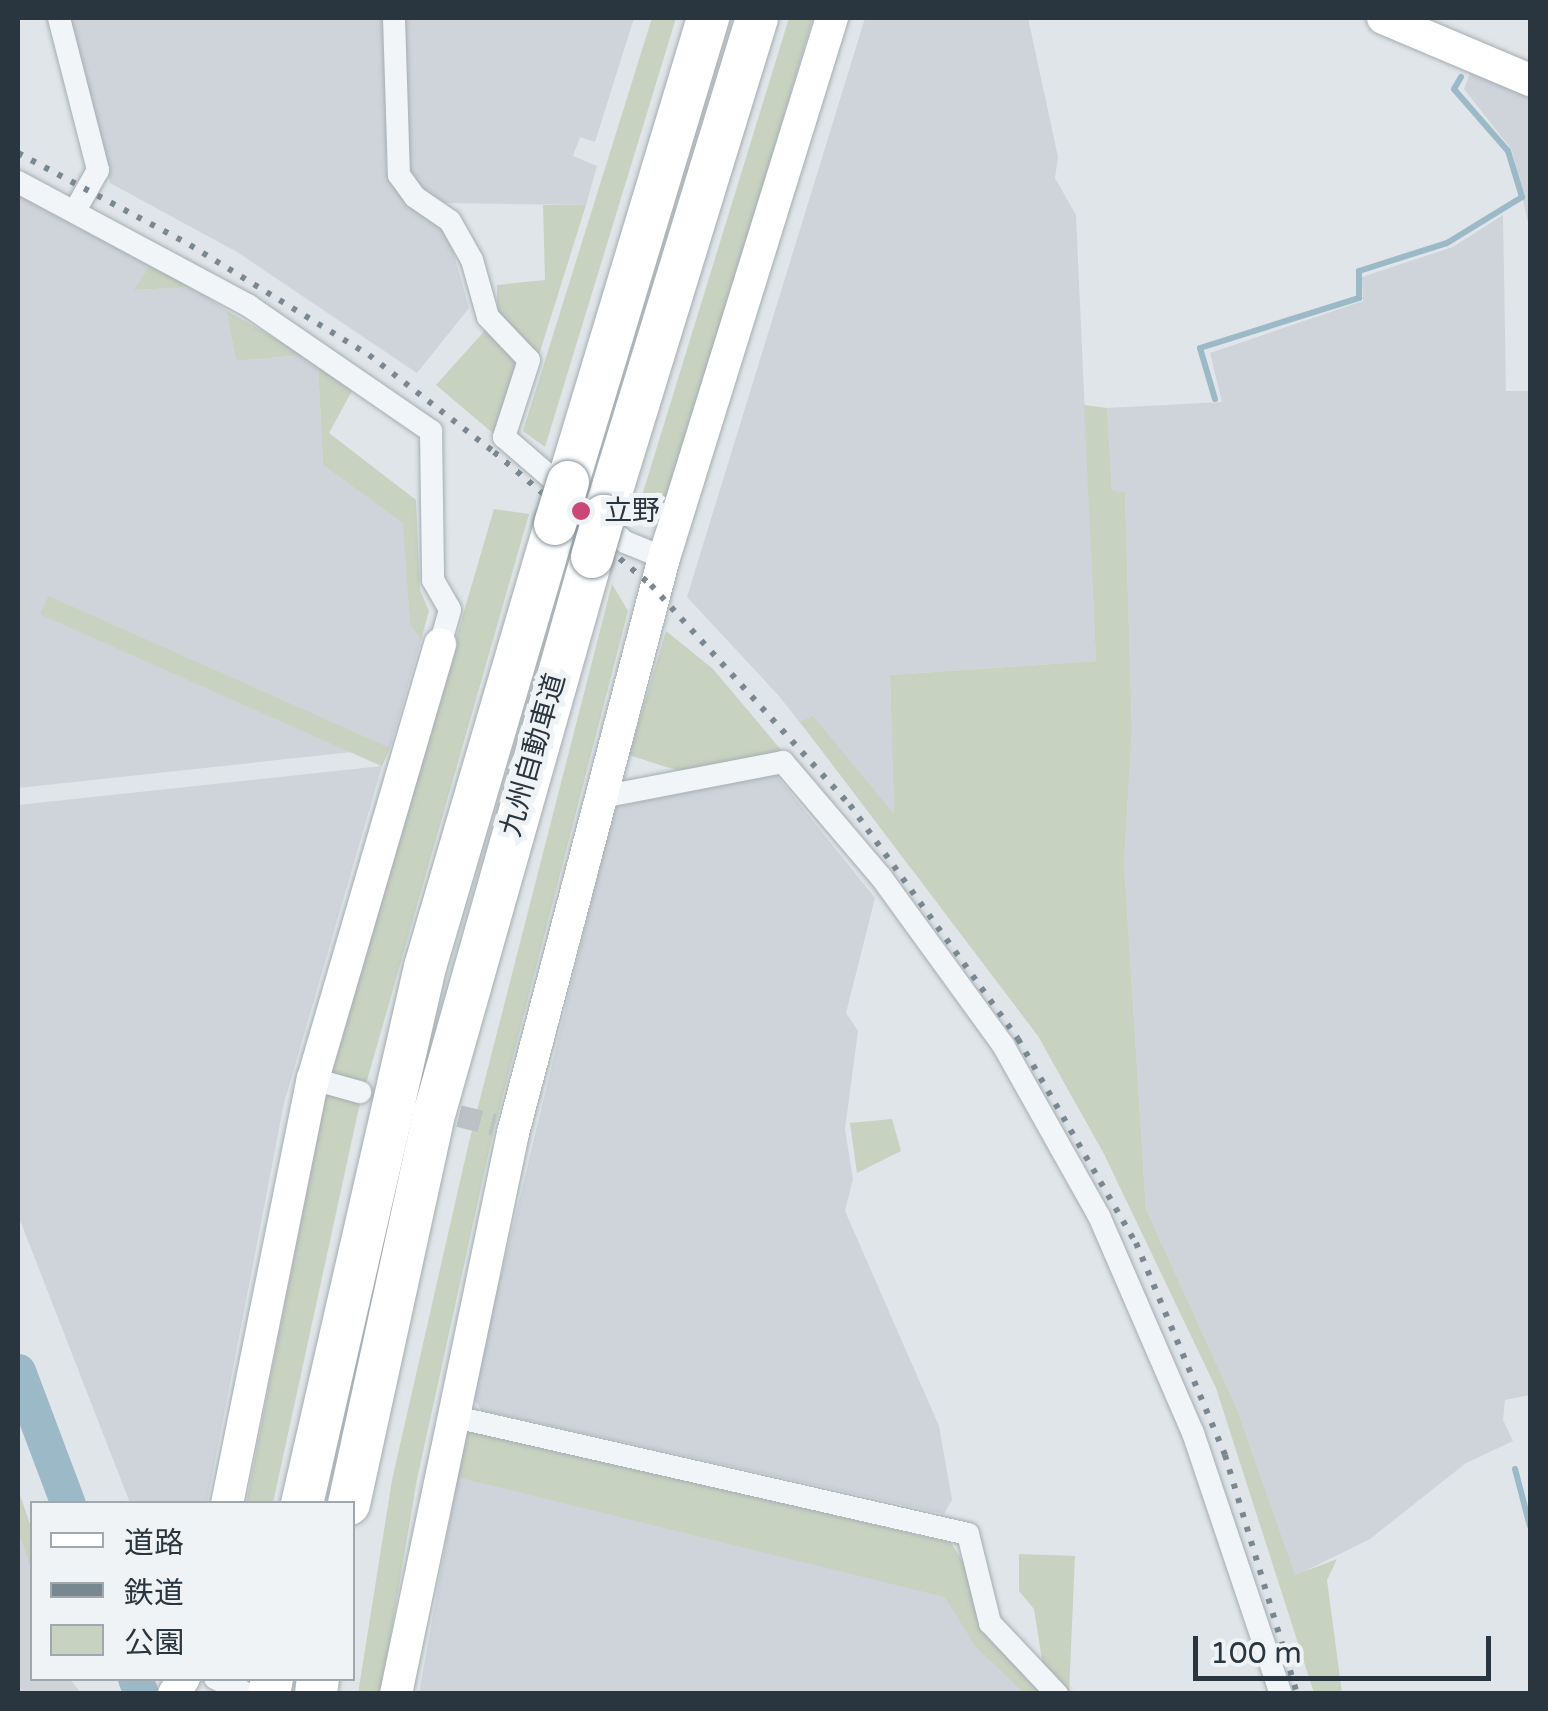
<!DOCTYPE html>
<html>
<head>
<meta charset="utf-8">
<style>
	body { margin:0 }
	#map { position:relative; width:1548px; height:1711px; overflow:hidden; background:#dfe5e8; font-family:"Varela Round","Noto Sans JP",sans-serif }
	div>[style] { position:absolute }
	.built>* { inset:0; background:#ced4da }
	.green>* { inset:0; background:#c8d2c1; transform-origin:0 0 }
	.stream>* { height:6px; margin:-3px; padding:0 3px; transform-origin:3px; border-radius:3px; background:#9bb9c7 }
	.river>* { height:35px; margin:-17.5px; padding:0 17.5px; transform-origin:17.5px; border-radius:17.5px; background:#9bb9c7 }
	.street-tunnel>* { height:22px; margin-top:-11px; transform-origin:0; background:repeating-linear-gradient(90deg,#bbc2c6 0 22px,transparent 0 33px) }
	.roads { filter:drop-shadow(0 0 2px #a5adb2) drop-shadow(0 0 2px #a5adb2) }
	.street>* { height:22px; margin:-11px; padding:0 11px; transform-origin:11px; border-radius:11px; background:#f2f5f7 }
	.secondary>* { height:32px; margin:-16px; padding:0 16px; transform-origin:16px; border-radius:16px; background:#fff }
	.highway>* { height:42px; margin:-21px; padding:0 21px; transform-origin:21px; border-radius:21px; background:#fff }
	.rail>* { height:6px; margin-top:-3px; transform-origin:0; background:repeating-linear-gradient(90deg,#798791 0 5px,transparent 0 15px) }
	.bridges { filter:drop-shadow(0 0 2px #87959e) drop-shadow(0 0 2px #87959e) }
	.highway-bridge>* { height:42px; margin:-21px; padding:0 21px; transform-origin:21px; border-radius:21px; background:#fff }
	.dots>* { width:28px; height:28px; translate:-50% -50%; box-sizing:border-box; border:5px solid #eff3f6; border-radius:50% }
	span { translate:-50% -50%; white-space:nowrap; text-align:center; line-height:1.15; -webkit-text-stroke:10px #eff3f6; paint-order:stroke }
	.poi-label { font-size:28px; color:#29353f }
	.left { translate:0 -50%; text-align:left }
	.street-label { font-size:28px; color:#29353f }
	.frame { position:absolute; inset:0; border:20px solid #29353f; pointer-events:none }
	.legend { position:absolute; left:30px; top:1501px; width:325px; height:180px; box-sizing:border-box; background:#eff3f6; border:2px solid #a0a7ad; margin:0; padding:12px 18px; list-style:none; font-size:30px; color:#29353f }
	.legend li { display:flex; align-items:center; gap:20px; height:50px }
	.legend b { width:50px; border:2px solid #a0a7ad }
	.scale { position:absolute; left:1193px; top:1636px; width:298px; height:45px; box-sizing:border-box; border:5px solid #29353f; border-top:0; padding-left:12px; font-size:30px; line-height:35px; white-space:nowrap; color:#29353f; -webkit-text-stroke:8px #eff3f6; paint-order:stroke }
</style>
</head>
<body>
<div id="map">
	<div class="built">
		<i style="clip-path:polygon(70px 18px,389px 18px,386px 173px,407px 200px,447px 230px,469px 308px,417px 373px,237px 252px,110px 183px)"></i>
		<i style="clip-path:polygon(403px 18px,634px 18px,595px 142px,580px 137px,573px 156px,597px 166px,586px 205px,445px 203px,421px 188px,406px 169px)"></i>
		<i style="clip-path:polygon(865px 18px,1028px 18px,1058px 157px,1055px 178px,1076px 215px,1096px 661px,890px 675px,895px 843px,779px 696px,687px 597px)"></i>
		<i style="clip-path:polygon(1472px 68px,1530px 96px,1530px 232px,1512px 150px,1464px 89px)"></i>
		<i style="clip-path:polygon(18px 191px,149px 266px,135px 290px,193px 287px,226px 310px,236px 361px,303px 355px,318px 365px,323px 465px,404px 523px,410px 625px,421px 640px,390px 748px,18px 788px)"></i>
		<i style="clip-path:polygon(1503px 215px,1506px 391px,1530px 391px,1530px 1395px,1505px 1400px,1503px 1420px,1513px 1441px,1466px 1463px,1370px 1539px,1295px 1576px,1237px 1409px,1146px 1209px,1124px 862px,1132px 730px,1125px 494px,1112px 491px,1107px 408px,1222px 402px,1210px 353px,1363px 301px,1362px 277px,1453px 247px)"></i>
		<i style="clip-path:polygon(382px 766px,284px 1103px,207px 1503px,130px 1503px,18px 1215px,18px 805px)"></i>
		<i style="clip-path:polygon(776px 775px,875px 898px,846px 1013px,858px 1031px,845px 1129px,853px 1179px,845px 1211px,939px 1426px,952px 1500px,944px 1514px,481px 1410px,472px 1396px,614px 807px)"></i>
		<i style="clip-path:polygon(465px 1434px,951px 1543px,1044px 1694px,419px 1694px)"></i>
		<i style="clip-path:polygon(18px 1531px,32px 1573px,32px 1678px,70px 1679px,81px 1693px,18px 1693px)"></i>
	</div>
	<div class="green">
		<i style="clip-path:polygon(652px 18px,676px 18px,545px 447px,523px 431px)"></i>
		<i style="clip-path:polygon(789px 18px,813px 18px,662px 524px,633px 525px)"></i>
		<i style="clip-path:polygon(543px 205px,586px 205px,538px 358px,495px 435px,436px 385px,497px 317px,497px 285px,545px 280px)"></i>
		<i style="clip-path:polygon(149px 266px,193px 287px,134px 290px)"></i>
		<i style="clip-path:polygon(226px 310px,303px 355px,236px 361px)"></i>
		<i style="clip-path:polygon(318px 365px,352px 391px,329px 433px,416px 500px,420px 590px,429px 611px,421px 640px,410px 625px,403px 523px,323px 465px)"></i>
		<i style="clip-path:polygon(1084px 405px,1107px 408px,1112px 490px,1125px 493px,1132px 730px,1124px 862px,1146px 1209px,1237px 1409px,1295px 1575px,1337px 1559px,1327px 1580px,1342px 1693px,1314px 1693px,1216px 1388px,1104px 1154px,1038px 1036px,800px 722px,813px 716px,894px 814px,890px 675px,1096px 661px)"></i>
		<i style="clip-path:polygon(494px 509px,529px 514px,358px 1112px,273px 1503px,246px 1504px,331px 1065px)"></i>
		<i style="clip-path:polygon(612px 584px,628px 611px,491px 1142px,417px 1479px,381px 1693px,358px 1694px,392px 1480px,469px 1142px)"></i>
		<i style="clip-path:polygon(666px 631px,713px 669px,782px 751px,679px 771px,629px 755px)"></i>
		<i style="left:390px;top:748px;width:20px;height:374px;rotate:114deg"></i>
		<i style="clip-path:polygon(892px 1119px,901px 1151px,857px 1173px,850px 1123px)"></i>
		<i style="clip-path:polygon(474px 1429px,951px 1543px,1044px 1693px,1024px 1693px,975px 1646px,945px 1597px,457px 1477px,465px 1434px)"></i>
		<i style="clip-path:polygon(18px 1489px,32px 1530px,32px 1573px,18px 1531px)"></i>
		<i style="clip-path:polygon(1019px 1554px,1075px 1556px,1069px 1693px,1043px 1666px,1034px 1609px,1019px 1591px)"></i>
	</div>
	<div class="stream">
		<i style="left:1215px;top:399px;width:53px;rotate:-106.4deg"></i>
		<i style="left:1200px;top:348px;width:167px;rotate:-17.5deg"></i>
		<i style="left:1359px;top:298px;width:27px;rotate:-90deg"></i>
		<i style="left:1359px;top:271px;width:92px;rotate:-17.7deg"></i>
		<i style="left:1447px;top:243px;width:88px;rotate:-31.5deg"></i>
		<i style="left:1522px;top:197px;width:48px;rotate:-106.9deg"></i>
		<i style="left:1508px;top:151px;width:82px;rotate:-131.1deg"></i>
		<i style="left:1454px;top:89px;width:14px;rotate:-60deg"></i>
		<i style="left:1515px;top:1469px;width:59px;rotate:75.3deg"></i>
	</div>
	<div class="river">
		<i style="left:18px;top:1371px;width:142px;rotate:69.4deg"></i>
		<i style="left:135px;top:1678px;width:17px;rotate:69deg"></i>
	</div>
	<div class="street-tunnel">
		<i style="left:427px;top:1108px;width:69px;rotate:14.2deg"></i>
	</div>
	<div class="roads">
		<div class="street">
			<i style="left:59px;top:18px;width:157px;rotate:75.6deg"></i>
			<i style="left:98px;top:170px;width:45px;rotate:119.4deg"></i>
			<i style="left:394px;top:18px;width:157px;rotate:88.2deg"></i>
			<i style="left:399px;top:175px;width:27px;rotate:54deg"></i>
			<i style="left:415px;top:197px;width:42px;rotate:34.4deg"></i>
			<i style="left:450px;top:221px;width:45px;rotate:60.6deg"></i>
			<i style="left:472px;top:260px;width:59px;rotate:74.3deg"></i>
			<i style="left:488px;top:317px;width:59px;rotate:46.4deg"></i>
			<i style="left:529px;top:360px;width:81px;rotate:108deg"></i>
			<i style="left:504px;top:437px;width:89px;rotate:40.9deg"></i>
			<i style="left:18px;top:182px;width:262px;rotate:28.2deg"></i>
			<i style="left:249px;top:306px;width:221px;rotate:34.5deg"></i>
			<i style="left:431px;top:431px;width:149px;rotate:89.2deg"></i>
			<i style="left:433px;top:580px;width:34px;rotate:60deg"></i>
			<i style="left:450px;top:610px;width:35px;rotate:106deg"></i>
			<i style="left:600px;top:519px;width:34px;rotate:43deg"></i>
			<i style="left:625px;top:542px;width:42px;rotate:22.3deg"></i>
			<i style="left:601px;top:797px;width:185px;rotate:-10.9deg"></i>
			<i style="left:783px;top:762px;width:151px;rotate:49.6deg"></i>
			<i style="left:881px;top:877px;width:208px;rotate:54deg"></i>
			<i style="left:1003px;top:1045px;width:196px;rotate:60.7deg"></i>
			<i style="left:1099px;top:1216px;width:236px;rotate:66.6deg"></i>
			<i style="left:1193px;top:1433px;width:275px;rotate:71.4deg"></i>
			<i style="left:313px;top:1079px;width:49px;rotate:15.5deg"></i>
			<i style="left:451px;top:1416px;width:530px;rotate:12.86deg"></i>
			<i style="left:968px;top:1534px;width:92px;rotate:76.1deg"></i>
			<i style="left:990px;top:1623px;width:98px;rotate:46.7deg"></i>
			<i style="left:215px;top:1678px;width:30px;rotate:26deg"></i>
		</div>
		<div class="secondary">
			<i style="left:1383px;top:18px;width:160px;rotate:22.9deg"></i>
			<i style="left:227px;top:1504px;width:434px;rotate:-78.6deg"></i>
			<i style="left:313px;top:1079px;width:453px;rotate:-73.7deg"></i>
			<i style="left:174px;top:1694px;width:19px;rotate:-58deg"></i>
			<i style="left:396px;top:1694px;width:573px;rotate:-78.22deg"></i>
			<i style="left:513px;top:1133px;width:594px;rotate:-75.29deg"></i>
			<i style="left:664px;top:558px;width:566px;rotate:-72.72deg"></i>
		</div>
		<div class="highway">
			<i style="left:568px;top:482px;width:485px;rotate:-73.2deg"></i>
			<i style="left:604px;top:516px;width:521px;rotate:-72.92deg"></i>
			<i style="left:302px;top:1504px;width:551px;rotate:-77.1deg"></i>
			<i style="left:425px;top:967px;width:462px;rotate:-73.6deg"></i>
			<i style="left:349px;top:1504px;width:402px;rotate:-77.7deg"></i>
			<i style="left:435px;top:1111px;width:576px;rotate:-74.18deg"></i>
			<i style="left:269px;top:1694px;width:16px;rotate:-79deg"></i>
			<i style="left:316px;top:1694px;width:16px;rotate:-83deg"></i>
		</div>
	</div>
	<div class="rail">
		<i style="left:18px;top:153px;width:195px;rotate:28.1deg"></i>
		<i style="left:190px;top:245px;width:210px;rotate:31.6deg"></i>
		<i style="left:369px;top:355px;width:158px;rotate:37.8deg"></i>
		<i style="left:494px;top:452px;width:206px;rotate:40.3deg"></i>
		<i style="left:651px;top:585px;width:297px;rotate:47.9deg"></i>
		<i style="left:850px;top:805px;width:288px;rotate:54.3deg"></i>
		<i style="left:1018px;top:1039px;width:236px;rotate:60deg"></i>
		<i style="left:1136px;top:1243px;width:230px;rotate:67.2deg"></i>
		<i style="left:1225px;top:1455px;width:250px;rotate:73.2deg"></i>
	</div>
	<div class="bridges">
		<div class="highway-bridge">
			<i style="left:555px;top:524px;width:44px;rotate:-72.8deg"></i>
			<i style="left:592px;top:557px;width:43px;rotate:-73.7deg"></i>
		</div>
	</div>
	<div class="dots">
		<i style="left:581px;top:511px;background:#ca4875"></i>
	</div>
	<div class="poi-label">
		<span class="left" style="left:604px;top:511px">立野</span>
	</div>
	<div class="street-label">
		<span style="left:533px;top:755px;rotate:-74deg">九州自動車道</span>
	</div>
	<div class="frame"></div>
	<ul class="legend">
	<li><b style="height:12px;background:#fff"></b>道路</li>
	<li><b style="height:12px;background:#798791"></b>鉄道</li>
	<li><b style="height:28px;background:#c8d2c1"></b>公園</li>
	</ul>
	<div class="scale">100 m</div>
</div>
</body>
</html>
